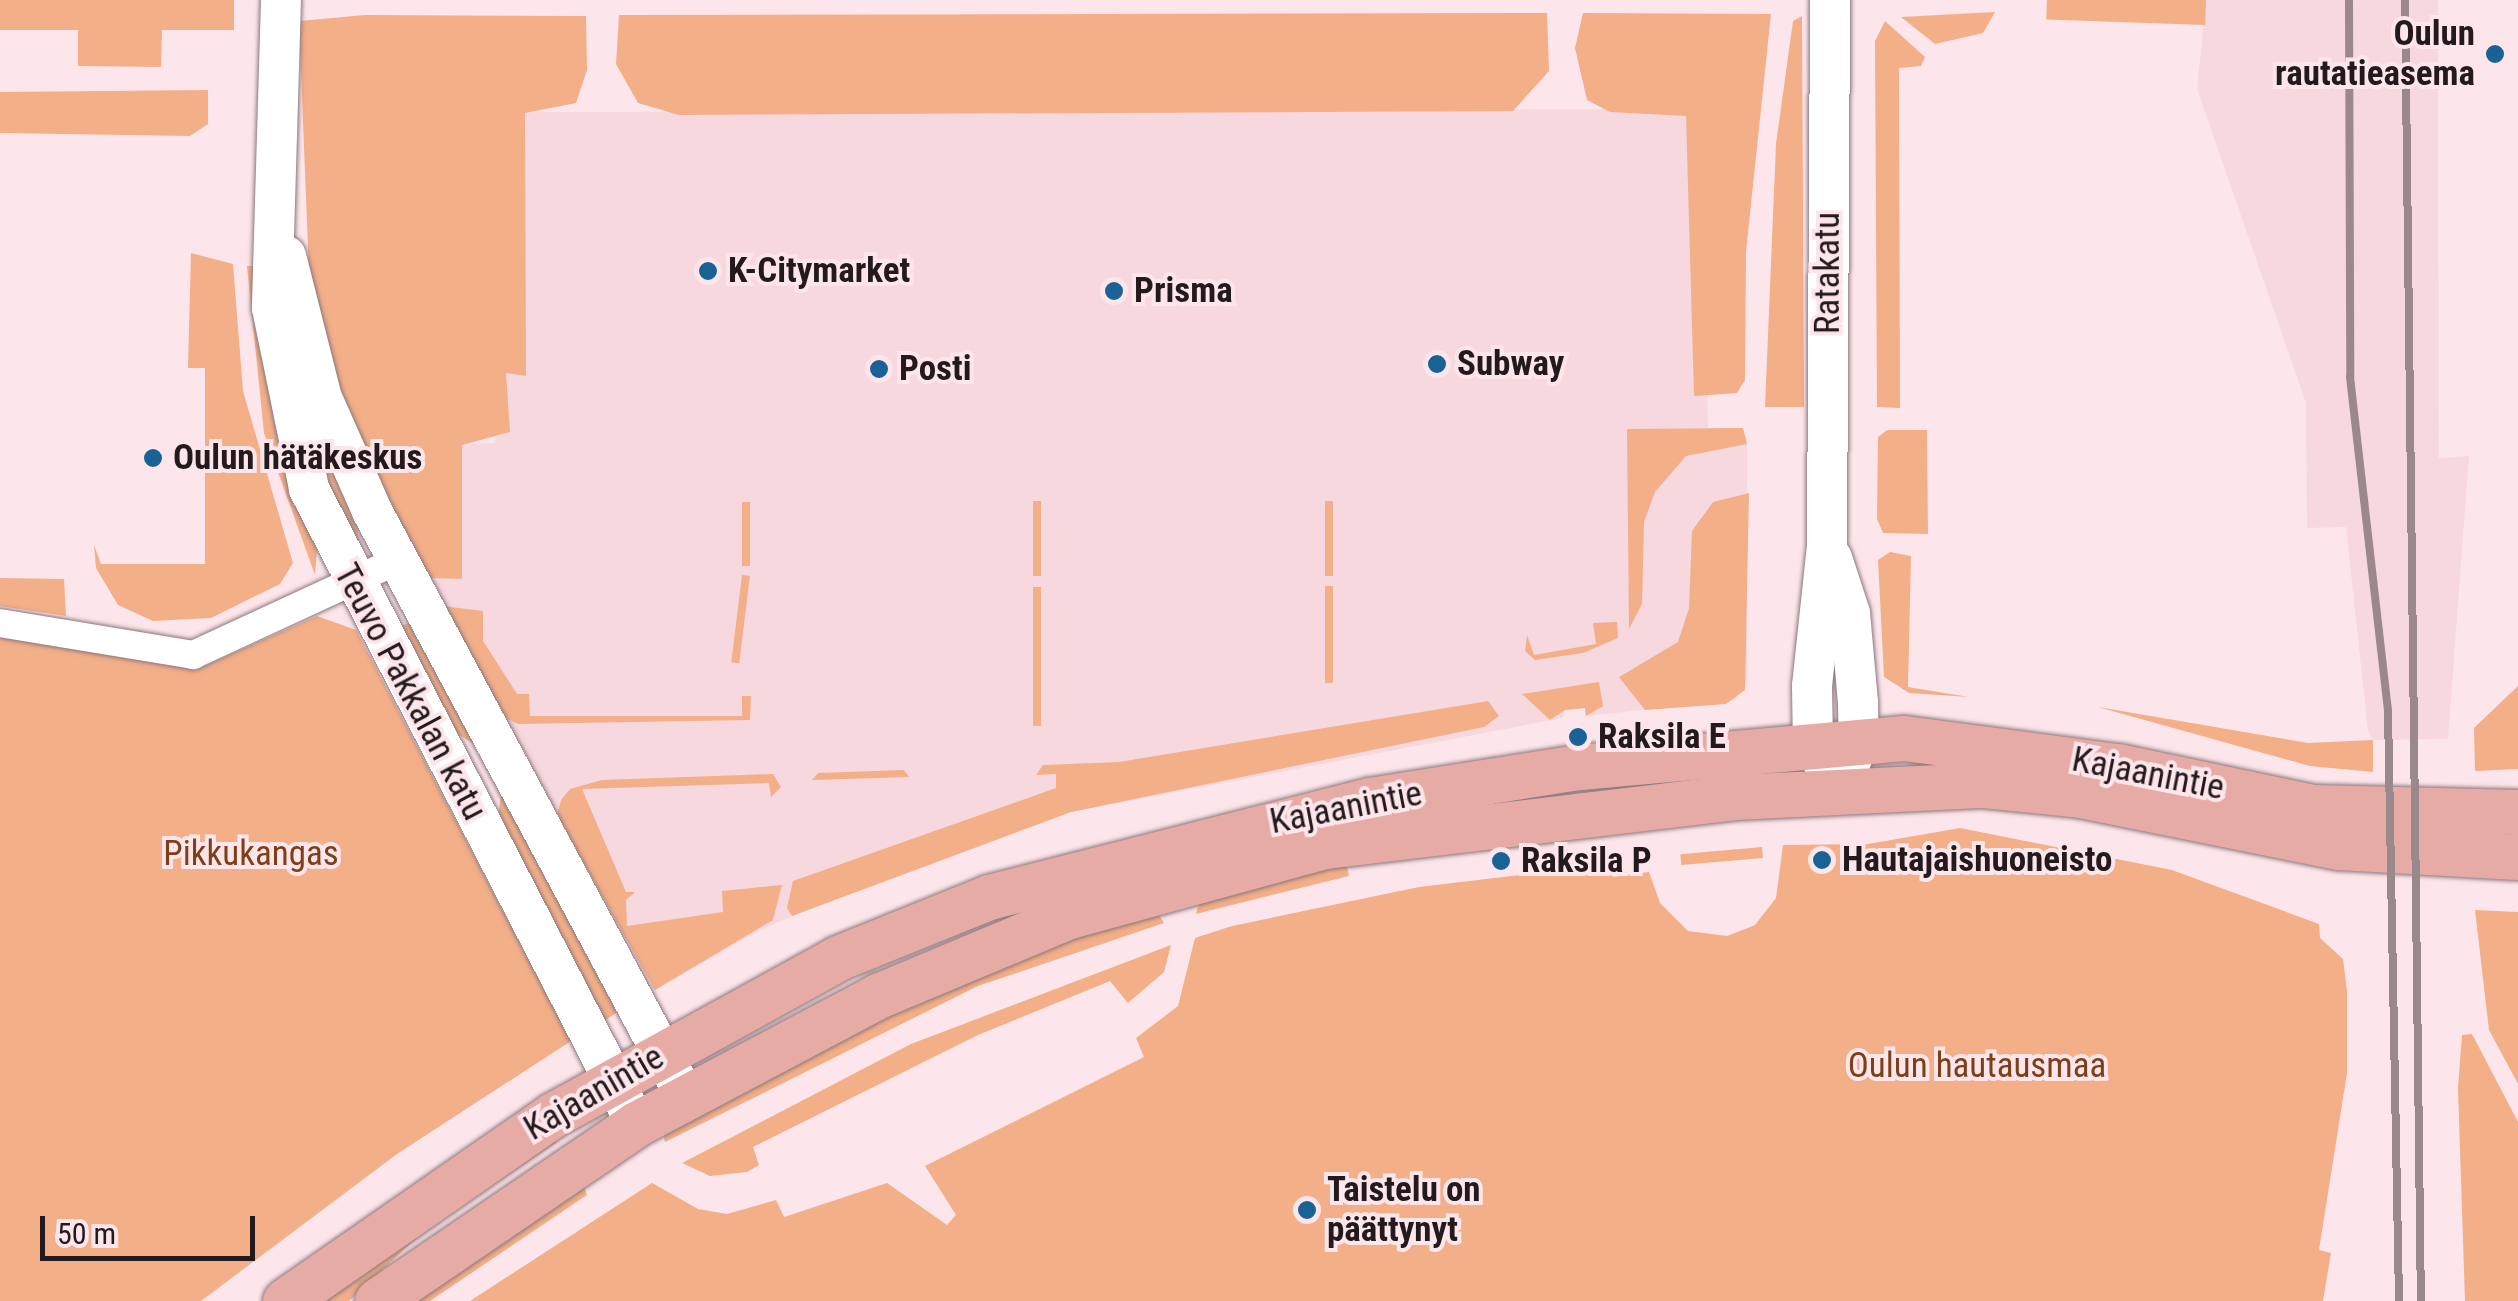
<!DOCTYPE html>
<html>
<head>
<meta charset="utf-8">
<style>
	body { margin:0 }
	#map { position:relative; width:2518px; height:1301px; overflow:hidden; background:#fde6eb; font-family:"Roboto Condensed",sans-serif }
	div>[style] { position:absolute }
	.built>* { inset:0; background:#f7d8df }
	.green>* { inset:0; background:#f3af88; transform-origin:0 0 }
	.roads { filter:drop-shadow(0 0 2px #8b777c) drop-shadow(0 0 2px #8b777c) }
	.street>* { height:28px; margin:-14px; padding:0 14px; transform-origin:14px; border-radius:14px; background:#fff }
	.secondary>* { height:40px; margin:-20px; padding:0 20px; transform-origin:20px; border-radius:20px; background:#fff }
	.primary>* { height:45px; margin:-22.5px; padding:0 22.5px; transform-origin:22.5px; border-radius:22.5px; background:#e7aba5 }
	.rail>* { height:8px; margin:-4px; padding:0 4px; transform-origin:4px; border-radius:4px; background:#99888c }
	.dots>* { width:28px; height:28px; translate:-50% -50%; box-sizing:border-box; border:5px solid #fde6eb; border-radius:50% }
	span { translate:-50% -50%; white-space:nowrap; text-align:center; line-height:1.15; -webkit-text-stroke:8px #fde6eb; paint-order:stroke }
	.poi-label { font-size:35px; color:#221a1c; font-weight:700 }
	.right { translate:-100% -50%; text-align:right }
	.left { translate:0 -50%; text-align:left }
	.street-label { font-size:35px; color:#221a1c }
	.park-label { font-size:35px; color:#7d3f16 }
	.scale { position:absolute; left:40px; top:1216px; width:215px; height:45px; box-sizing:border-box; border:5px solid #221a1c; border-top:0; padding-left:12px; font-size:30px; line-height:35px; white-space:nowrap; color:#221a1c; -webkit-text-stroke:8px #fde6eb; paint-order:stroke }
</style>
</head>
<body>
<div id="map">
	<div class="built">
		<i style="clip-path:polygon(2206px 0,2438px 0,2439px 458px,2469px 456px,2448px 739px,2373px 740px,2368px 731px,2346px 527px,2307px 528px,2306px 403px,2197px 89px)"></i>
		<i style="clip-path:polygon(1702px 109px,1708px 428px,1743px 428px,1747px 444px,1747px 680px,1735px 700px,1586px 716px,1585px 708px,1565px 710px,1562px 718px,1071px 812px,899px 871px,760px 930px,655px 990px,647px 984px,427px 578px,462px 444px,495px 443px,506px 372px,525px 376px,525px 112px)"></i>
	</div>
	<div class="green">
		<i style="clip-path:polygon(0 0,234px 0,234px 30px,162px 30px,161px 67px,78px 66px,78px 30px,0 30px)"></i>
		<i style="left:2206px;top:0;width:25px;height:159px;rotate:92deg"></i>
		<i style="clip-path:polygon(1995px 12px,1983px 33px,1935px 44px,1901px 17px)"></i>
		<i style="clip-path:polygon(1547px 13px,1549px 71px,1513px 111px,679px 115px,638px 103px,616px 64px,619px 15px)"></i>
		<i style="clip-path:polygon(1583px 13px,1771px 14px,1746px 252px,1745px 380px,1737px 393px,1694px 396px,1686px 116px,1610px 112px,1587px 100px,1575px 48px)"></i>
		<i style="clip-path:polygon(365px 15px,586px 16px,587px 70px,576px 103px,525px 113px,526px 376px,506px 373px,510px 432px,462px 445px,462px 579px,427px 578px,340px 401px,310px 298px,299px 21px)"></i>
		<i style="clip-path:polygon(1802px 16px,1804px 407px,1765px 407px,1776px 144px,1793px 21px)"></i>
		<i style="clip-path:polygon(1885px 21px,1925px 57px,1921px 66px,1899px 68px,1900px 408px,1877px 407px,1875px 41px)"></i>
		<i style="clip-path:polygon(208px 90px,208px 124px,190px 136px,0 133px,0 92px)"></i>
		<i style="clip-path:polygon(191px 253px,233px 264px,243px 391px,293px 563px,280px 584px,211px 618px,153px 621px,118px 605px,96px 568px,94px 545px,101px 564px,205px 564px,205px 368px,188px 368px)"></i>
		<i style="clip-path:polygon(247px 266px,256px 266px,274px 421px,317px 549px,315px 575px,264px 433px)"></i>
		<i style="clip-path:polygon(287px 294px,357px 523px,359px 543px,320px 480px)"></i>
		<i style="clip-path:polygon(1743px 428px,1747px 444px,1686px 456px,1655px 492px,1644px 522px,1642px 604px,1629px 629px,1627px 429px)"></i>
		<i style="clip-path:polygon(1887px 430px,1927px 430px,1928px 534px,1883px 533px,1877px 519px,1878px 437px)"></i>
		<i style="clip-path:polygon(1749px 493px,1745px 690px,1726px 704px,1645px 710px,1619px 677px,1678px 642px,1689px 608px,1692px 531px,1713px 502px)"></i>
		<i style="left:1033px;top:501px;width:8px;height:75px"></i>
		<i style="left:1325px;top:501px;width:8px;height:75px"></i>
		<i style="left:742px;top:502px;width:8px;height:64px"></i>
		<i style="clip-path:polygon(1890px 552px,1911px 556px,1908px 687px,1969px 697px,1909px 693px,1884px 677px,1878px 560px)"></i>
		<i style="left:742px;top:575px;width:8px;height:88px;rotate:7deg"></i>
		<i style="clip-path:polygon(0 578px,64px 579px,66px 616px,0 606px)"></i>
		<i style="left:1325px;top:586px;width:8px;height:97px"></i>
		<i style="left:1033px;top:587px;width:8px;height:139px"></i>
		<i style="clip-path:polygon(443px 606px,483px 611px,483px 641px,517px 694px,529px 694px,530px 716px,742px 716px,742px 696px,751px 696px,750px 720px,518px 724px,502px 716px)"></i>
		<i style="clip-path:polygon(317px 616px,356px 630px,571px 1041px,397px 1154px,201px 1301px,0 1301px,0 637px,200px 668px)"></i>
		<i style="clip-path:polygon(413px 621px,481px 748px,447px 728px,393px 630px)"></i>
		<i style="clip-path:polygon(1593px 623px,1617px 622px,1618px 638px,1583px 653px,1535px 660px,1525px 651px,1527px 635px,1534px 655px,1596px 644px)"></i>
		<i style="clip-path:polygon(1599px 682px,1603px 706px,1586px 716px,1585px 708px,1565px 710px,1550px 720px,1522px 694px)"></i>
		<i style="clip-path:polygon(2518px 686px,2518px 769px,2475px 771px,2474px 728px)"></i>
		<i style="clip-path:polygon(1488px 701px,1499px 716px,1484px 727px,1071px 812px,792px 916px,787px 908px,793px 881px,1056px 788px,1056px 774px,1036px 775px,1043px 765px,1119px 762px)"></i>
		<i style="clip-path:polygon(2098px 707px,2308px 743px,2373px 740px,2373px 772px,2310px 766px)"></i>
		<i style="clip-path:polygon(904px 770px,909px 777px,812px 780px,818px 773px)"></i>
		<i style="clip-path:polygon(773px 774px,781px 787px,771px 797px,769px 783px,582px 789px,626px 892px,635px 892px,626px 900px,627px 926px,723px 912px,722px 891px,782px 885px,773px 920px,655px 990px,557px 815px,561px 800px,570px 789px,602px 780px)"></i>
		<i style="clip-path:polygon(502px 786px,620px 1010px,603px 1022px,498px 820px)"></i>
		<i style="clip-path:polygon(1960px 828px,2172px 870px,2319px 924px,2320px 938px,2343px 959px,2347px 991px,2347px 1073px,2319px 1250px,2331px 1253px,2323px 1301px,470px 1301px,652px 1183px,698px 1209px,727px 1214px,776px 1200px,784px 1217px,887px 1183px,947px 1225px,956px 1215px,925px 1166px,1144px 1057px,1136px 1038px,1178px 1006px,1195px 938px,1232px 926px,1419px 887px,1611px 864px,1613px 877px,1649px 872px,1660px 903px,1688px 931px,1727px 936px,1755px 925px,1776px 898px,1783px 845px,1868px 844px)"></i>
		<i style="left:1762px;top:847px;width:11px;height:82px;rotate:85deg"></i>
		<i style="clip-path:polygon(1346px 862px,1349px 876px,1196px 914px,1199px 902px)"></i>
		<i style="clip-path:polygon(2475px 910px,2518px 912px,2518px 1084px,2489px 1030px)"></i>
		<i style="clip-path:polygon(1157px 912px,1164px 923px,978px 986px,665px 1142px,663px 1134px,698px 1112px,934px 992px,1058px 940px)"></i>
		<i style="clip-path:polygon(1171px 945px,1164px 972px,1128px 1003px,1110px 981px,978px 1035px,753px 1147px,759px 1165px,747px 1172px,710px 1176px,682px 1163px,911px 1044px)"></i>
		<i style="clip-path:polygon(2472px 1034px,2518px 1122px,2518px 1301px,2465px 1301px,2458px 1088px,2462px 1035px)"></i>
		<i style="clip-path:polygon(553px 1135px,557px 1142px,424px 1231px,349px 1301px,313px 1301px)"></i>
		<i style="clip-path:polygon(583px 1184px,587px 1195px,430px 1301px,408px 1301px)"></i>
	</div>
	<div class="roads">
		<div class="street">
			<i style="left:0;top:623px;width:196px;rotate:9.4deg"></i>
			<i style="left:193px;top:655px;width:227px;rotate:-24.8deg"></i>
		</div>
		<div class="secondary">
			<i style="left:281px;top:0;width:308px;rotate:91.7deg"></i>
			<i style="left:272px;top:308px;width:185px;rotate:78.4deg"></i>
			<i style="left:309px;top:489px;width:714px;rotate:62.75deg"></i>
			<i style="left:286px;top:256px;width:146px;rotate:75.8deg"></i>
			<i style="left:322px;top:398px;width:124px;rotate:66.1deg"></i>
			<i style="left:372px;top:511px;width:666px;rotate:61.86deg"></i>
			<i style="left:1832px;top:558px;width:58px;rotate:71.9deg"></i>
			<i style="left:1850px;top:613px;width:89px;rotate:84.9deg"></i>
			<i style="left:1858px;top:702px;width:39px;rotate:89deg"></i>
			<i style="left:1859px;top:741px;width:31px;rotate:112deg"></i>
			<i style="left:1828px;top:771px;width:30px;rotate:-120deg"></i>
			<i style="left:1813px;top:745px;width:59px;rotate:-91deg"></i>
			<i style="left:1812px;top:686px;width:142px;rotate:-83.9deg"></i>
			<i style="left:1827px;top:545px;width:545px;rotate:-89.68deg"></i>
		</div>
		<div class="primary">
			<i style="left:285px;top:1301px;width:326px;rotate:-34.8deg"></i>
			<i style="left:553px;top:1115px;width:325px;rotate:-28.8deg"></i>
			<i style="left:838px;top:958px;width:163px;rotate:-22deg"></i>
			<i style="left:989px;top:897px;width:393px;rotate:-14.3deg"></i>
			<i style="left:1370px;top:800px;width:212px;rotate:-9deg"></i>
			<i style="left:1579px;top:767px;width:326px;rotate:-5.1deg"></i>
			<i style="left:1904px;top:738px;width:216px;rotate:7.5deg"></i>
			<i style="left:2118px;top:766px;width:199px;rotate:11.9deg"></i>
			<i style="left:2313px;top:807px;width:205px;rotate:1.4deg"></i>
			<i style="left:377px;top:1301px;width:314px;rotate:-34.3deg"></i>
			<i style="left:636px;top:1124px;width:276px;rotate:-27.9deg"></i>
			<i style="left:880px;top:995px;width:205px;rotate:-22.7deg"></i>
			<i style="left:1069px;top:916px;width:265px;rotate:-15.3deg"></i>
			<i style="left:1325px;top:846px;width:413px;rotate:-6.8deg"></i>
			<i style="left:1735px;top:797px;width:249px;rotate:-2.8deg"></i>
			<i style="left:1984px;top:785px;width:97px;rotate:5.9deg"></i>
			<i style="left:2080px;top:795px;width:264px;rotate:11.4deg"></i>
			<i style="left:2339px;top:847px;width:179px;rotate:3.2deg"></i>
		</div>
	</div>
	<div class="rail">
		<i style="left:2349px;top:0;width:377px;rotate:89.8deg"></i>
		<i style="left:2350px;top:377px;width:336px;rotate:83.5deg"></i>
		<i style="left:2388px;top:711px;width:590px;rotate:88.93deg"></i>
		<i style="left:2405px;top:0;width:1301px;rotate:89.3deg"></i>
	</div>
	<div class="dots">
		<i style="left:2495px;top:54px;background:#186296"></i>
		<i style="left:708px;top:271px;background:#186296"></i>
		<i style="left:1114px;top:291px;background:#186296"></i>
		<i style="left:1437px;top:364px;background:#186296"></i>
		<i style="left:879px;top:369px;background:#186296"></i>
		<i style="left:153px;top:458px;background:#186296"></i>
		<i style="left:1578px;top:737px;background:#186296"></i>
		<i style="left:1822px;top:860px;background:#186296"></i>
		<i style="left:1501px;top:861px;background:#186296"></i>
		<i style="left:1307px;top:1210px;background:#186296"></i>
	</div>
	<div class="poi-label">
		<span class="right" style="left:2475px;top:54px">Oulun<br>rautatieasema</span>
		<span class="left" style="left:728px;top:271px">K-Citymarket</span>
		<span class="left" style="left:1134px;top:291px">Prisma</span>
		<span class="left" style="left:1457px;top:364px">Subway</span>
		<span class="left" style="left:899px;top:369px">Posti</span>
		<span class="left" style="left:173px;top:458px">Oulun hätäkeskus</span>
		<span class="left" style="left:1598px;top:737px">Raksila E</span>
		<span class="left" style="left:1842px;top:860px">Hautajaishuoneisto</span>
		<span class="left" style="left:1521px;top:861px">Raksila P</span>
		<span class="left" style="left:1327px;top:1210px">Taistelu on<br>päättynyt</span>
	</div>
	<div class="street-label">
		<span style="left:1828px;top:273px;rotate:-90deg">Ratakatu</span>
		<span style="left:410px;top:692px;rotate:62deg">Teuvo Pakkalan katu</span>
		<span style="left:2148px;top:774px;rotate:11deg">Kajaanintie</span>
		<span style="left:1346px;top:808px;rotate:-11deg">Kajaanintie</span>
		<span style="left:594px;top:1093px;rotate:-30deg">Kajaanintie</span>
	</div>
	<div class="park-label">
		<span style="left:251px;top:854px">Pikkukangas</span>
		<span style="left:1977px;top:1066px">Oulun hautausmaa</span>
	</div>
	<div class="scale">50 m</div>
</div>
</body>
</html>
